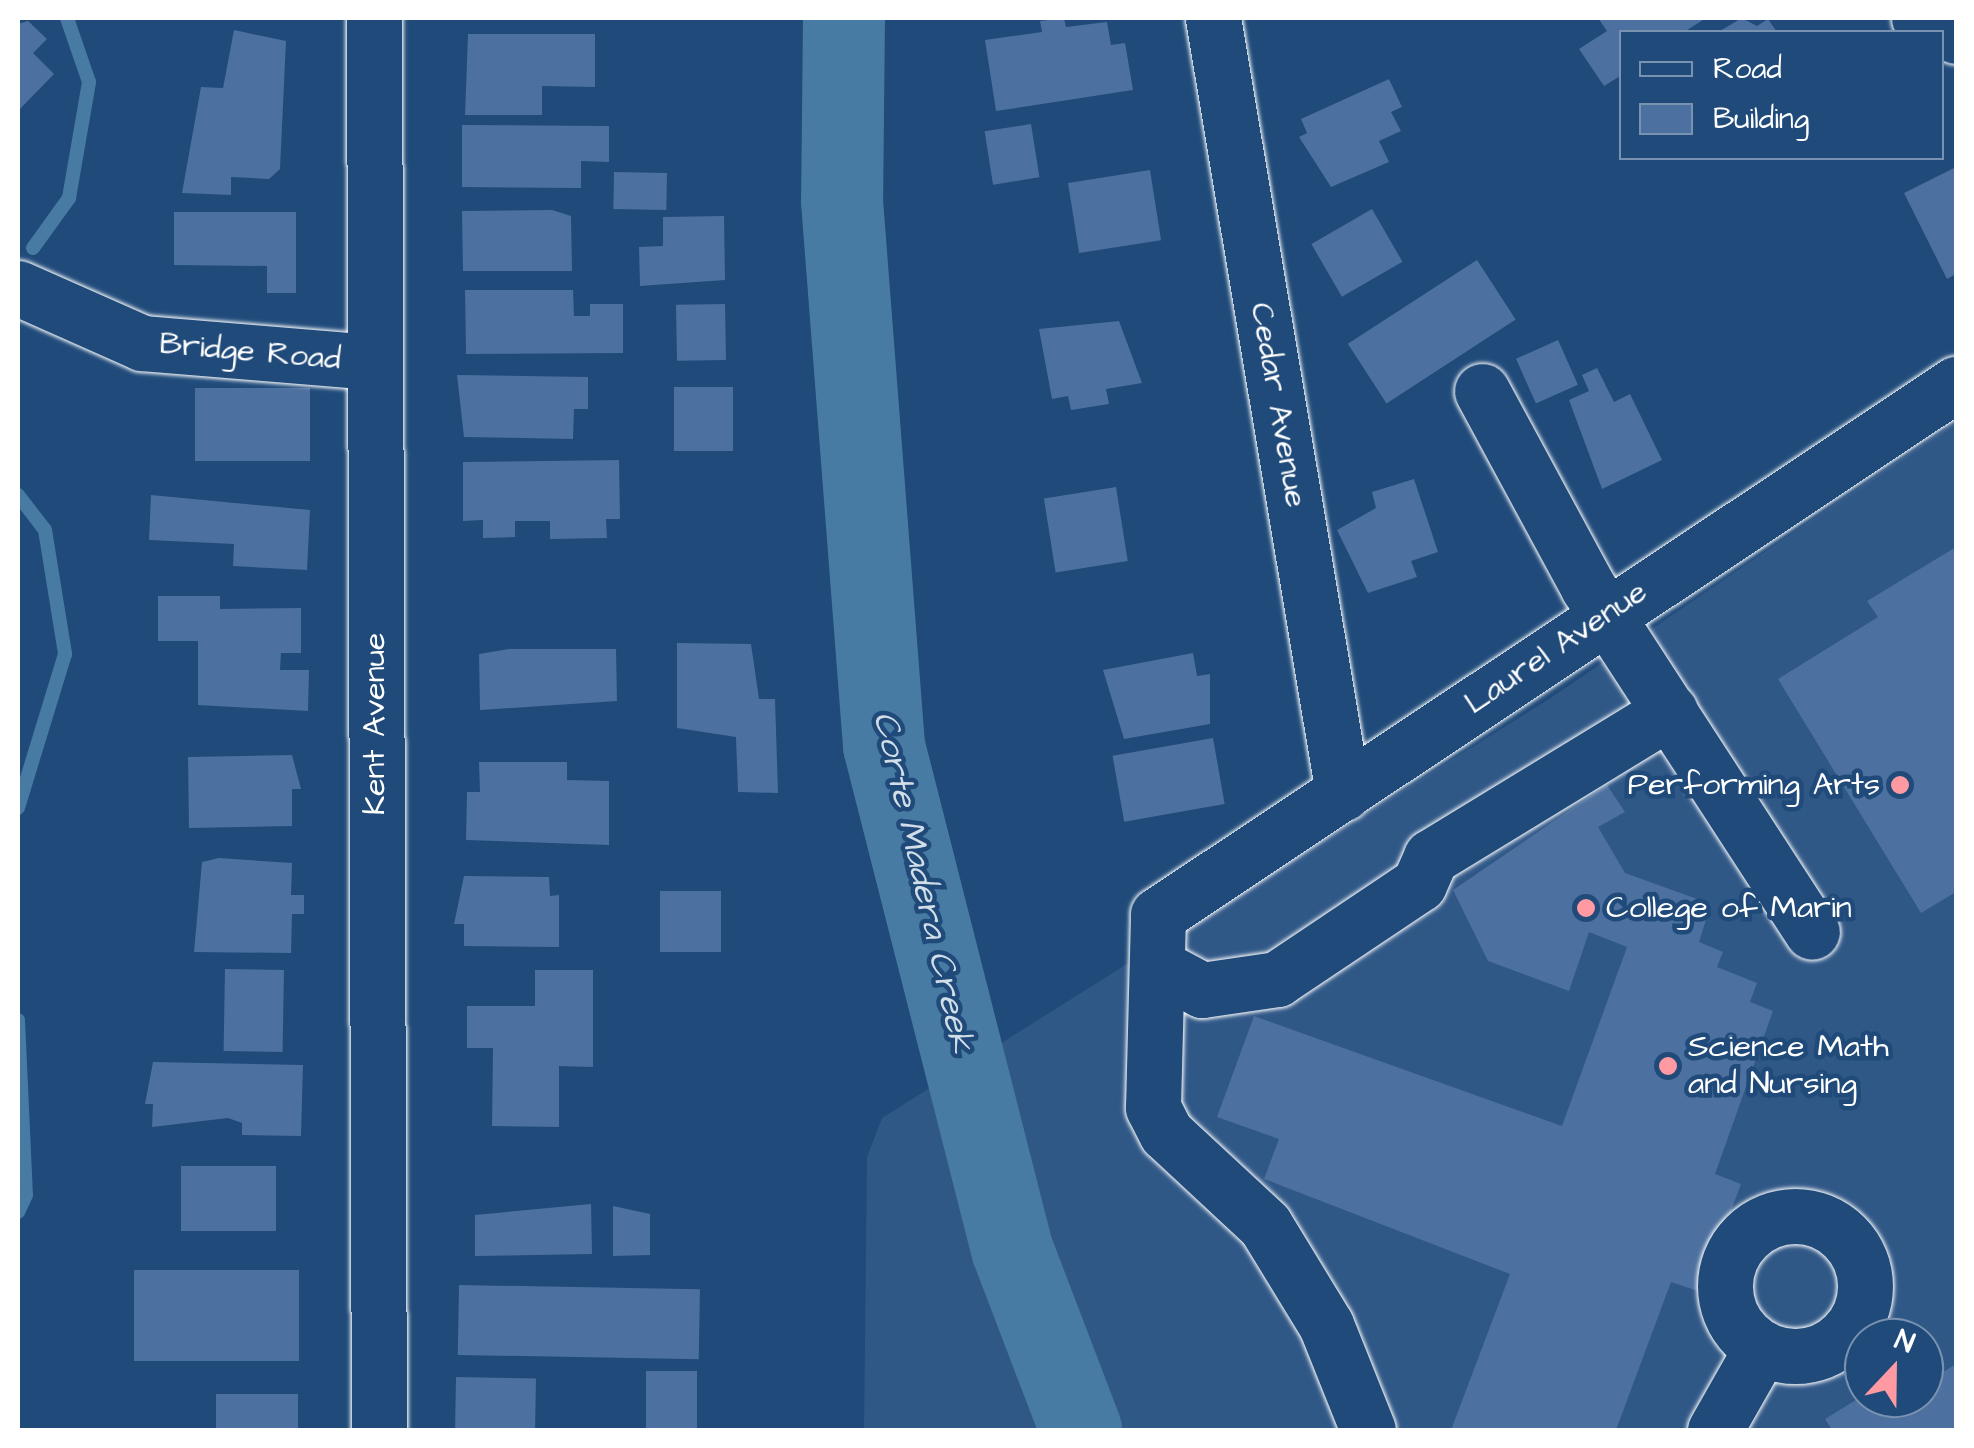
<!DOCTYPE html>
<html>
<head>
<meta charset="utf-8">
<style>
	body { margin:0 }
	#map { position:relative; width:1974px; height:1448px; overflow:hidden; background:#1f4a7a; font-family:"Architects Daughter",sans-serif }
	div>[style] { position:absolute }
	.built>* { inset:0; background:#305887 }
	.stream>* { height:14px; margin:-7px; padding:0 7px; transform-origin:7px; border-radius:7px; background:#487ba3 }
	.river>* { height:82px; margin:-41px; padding:0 41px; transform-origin:41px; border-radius:41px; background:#487ba3 }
	.building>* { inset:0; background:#4c709f; transform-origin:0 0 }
	.roads { filter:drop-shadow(0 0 2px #fff) drop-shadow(0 0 2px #fff) }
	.minor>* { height:55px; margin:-27.5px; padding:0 27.5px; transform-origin:27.5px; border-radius:27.5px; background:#1f4a7a }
	.minor>.ring { margin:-27.5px; padding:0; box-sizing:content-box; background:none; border:55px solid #1f4a7a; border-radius:50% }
	.dots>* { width:28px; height:28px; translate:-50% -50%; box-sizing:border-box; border:5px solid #1f4a7a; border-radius:50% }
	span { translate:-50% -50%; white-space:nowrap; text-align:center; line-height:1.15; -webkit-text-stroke:9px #1f4a7a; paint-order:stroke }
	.street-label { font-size:32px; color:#fff }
	.poi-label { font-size:32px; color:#fff }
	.right { translate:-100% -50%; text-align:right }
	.left { translate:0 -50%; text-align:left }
	.water-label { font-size:35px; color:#d1dee8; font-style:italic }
	.frame { position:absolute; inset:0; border:20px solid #fff; pointer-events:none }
	.legend { position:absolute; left:1619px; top:30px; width:325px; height:130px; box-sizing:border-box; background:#1f4a7a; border:2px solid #7992af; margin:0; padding:12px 18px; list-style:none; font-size:30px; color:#fff }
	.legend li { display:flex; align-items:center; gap:20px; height:50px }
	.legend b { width:50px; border:2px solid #7992af }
	.north { position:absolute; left:1844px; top:1318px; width:100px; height:100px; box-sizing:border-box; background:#1f4a7a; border:2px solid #7992af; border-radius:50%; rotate:22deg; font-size:28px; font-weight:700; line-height:40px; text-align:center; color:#fff }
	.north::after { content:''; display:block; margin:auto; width:35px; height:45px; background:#ff9aa2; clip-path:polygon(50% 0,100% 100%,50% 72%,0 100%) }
</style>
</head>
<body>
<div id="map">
	<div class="built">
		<i style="clip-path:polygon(evenodd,1956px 422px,1956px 1430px,864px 1430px,867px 1157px,882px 1118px,1549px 699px,1956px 422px,1864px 1338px,1924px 1338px,1924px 1398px,1864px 1398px,1864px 1338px)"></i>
	</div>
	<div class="stream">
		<i style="left:33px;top:248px;width:62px;rotate:-54.2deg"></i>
		<i style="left:69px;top:198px;width:118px;rotate:-80.2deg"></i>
		<i style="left:89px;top:82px;width:68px;rotate:-109deg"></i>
		<i style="left:18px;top:495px;width:44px;rotate:52.4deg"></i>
		<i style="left:45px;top:530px;width:126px;rotate:80.8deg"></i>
		<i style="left:65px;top:654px;width:161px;rotate:107deg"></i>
		<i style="left:18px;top:1020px;width:175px;rotate:87.4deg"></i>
		<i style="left:26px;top:1195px;width:19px;rotate:115deg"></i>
	</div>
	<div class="river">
		<i style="left:844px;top:18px;width:183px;rotate:90.6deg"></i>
		<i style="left:842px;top:201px;width:547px;rotate:85.59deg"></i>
		<i style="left:884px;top:746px;width:519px;rotate:75.72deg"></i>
		<i style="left:1012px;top:1249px;width:194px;rotate:69.1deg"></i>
	</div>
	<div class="building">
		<i style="clip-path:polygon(1064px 18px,1066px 27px,1107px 22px,1111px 45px,1125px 43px,1133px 90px,996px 111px,985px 40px,1042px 32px,1040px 21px)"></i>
		<i style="clip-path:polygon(1598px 18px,1706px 18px,1684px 32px,1622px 32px,1622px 75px,1604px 86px,1579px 49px,1607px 31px)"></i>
		<i style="clip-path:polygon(1742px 18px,1757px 26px,1768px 19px,1777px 32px,1718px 32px)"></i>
		<i style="clip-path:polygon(28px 21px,47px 39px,33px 53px,54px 74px,18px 111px,18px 24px)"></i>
		<i style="clip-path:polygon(234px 30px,286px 41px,280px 169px,269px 179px,231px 177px,231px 195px,182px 193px,201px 87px,223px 88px)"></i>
		<i style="clip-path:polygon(468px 34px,595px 34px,595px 87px,542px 86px,542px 115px,465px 115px)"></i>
		<i style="clip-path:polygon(1389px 79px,1402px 107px,1391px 112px,1401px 131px,1379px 141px,1389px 162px,1331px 187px,1299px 137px,1307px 133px,1301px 119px)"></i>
		<i style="left:1031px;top:124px;width:54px;height:47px;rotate:81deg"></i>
		<i style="clip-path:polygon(462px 125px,609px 126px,609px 162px,581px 161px,581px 188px,462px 187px)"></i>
		<i style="clip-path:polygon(1956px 167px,1956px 274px,1947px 279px,1904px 193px)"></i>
		<i style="left:1150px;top:170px;width:71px;height:83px;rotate:81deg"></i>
		<i style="left:614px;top:172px;width:53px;height:37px;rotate:1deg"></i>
		<i style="left:1372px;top:209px;width:61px;height:70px;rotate:60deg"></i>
		<i style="clip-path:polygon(552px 210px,571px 216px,572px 271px,463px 271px,462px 211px)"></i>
		<i style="clip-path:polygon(174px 212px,296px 212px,296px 293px,267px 293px,267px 266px,174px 265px)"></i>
		<i style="clip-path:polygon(724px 216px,725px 280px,640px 286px,639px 247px,663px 246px,663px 217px)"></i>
		<i style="left:1477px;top:260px;width:71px;height:154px;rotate:57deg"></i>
		<i style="clip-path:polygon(465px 290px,573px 290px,574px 316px,590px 316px,590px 304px,623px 304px,623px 353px,466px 354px)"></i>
		<i style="left:725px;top:304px;width:56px;height:49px;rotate:89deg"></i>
		<i style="clip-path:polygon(1119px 321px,1142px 383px,1106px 389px,1109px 404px,1071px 410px,1068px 396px,1052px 399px,1039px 329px)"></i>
		<i style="left:1558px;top:340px;width:49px;height:46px;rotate:66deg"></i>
		<i style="clip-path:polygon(1597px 368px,1614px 402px,1630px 394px,1662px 460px,1602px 489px,1569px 400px,1589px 391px,1582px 375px)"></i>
		<i style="clip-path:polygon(457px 375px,588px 377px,588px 409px,574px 409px,573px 439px,464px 437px)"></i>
		<i style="left:674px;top:387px;width:59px;height:64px"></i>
		<i style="left:310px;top:388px;width:73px;height:115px;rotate:90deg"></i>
		<i style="clip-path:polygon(619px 460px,620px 519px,606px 519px,607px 538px,550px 539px,550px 521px,515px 521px,515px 537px,483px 538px,483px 520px,463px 521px,463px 462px)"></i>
		<i style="clip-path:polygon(1414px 479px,1438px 552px,1411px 561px,1417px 577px,1368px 593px,1337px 530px,1376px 508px,1372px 492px)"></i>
		<i style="left:1116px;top:487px;width:75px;height:73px;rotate:81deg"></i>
		<i style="clip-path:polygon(151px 495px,310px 510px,307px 570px,233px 566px,234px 544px,149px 540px)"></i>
		<i style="clip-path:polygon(1956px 547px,1956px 892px,1921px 913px,1778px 679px,1878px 617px,1867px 601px)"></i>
		<i style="clip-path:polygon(158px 596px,220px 596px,220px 609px,301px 608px,301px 653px,281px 653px,280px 670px,309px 670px,308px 711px,198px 705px,198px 641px,158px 641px)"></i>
		<i style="clip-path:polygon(677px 643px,751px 644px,759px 699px,775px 699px,778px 793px,738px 792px,736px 737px,677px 728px)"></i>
		<i style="clip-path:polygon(509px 649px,616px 649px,617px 701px,480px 710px,479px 654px)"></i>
		<i style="clip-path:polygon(1193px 653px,1197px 676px,1210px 674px,1210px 724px,1124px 739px,1103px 670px)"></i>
		<i style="left:1213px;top:738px;width:67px;height:102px;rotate:80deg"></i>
		<i style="clip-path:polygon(292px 755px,301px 789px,292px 789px,292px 826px,189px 828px,188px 757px)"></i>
		<i style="clip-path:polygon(479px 762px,567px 762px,567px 780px,609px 781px,609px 845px,466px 840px,467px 792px,480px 792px)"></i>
		<i style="clip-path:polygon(1607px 785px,1625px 812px,1598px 827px,1625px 873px,1711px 904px,1699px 942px,1723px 952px,1717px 967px,1757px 983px,1750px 1002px,1773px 1011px,1715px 1174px,1741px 1184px,1701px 1292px,1671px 1282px,1616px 1430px,1451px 1430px,1510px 1274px,1264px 1179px,1279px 1139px,1217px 1117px,1254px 1016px,1562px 1126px,1627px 947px,1589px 932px,1569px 991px,1488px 961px,1453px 890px)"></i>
		<i style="clip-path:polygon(219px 858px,292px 863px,291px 895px,304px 895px,304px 914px,292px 914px,291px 953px,194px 952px,202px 862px)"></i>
		<i style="clip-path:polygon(464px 876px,549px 877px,550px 896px,559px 895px,559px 947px,464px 946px,464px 924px,454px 924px)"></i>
		<i style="left:660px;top:891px;width:61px;height:61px"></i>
		<i style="left:225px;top:969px;width:59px;height:82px;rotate:1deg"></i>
		<i style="clip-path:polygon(535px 970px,593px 970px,593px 1067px,559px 1066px,559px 1127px,492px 1126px,493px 1048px,467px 1048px,467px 1006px,535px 1006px)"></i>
		<i style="clip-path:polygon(153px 1062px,303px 1065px,301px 1136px,242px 1135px,242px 1123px,228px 1118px,152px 1127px,153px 1104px,145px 1104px)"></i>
		<i style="left:181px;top:1166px;width:95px;height:65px"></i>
		<i style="clip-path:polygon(591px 1204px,592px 1254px,475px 1256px,475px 1215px)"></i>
		<i style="clip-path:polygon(613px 1206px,650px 1214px,650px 1255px,613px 1256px)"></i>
		<i style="left:134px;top:1270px;width:165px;height:91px"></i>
		<i style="left:459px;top:1285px;width:241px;height:70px;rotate:1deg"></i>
		<i style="clip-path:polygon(1956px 1364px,1956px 1430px,1832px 1430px,1825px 1419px,1864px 1395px,1924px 1398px,1924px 1384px)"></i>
		<i style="left:646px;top:1371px;width:51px;height:59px"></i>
		<i style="left:456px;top:1377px;width:80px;height:53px;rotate:1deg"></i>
		<i style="left:298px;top:1394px;width:36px;height:82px;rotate:90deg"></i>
	</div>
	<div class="roads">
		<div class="minor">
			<i style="left:374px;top:18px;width:1412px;rotate:89.8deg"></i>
			<i style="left:1213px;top:18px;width:786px;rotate:80.48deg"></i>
			<i style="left:1919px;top:18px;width:41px;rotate:25.9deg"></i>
			<i style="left:18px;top:288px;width:136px;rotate:23.9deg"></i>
			<i style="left:142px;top:343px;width:233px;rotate:4.7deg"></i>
			<i style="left:1482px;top:391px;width:223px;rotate:61.6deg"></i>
			<i style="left:1588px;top:587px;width:411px;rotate:57deg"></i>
			<i style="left:1157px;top:966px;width:51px;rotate:28.1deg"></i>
			<i style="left:1202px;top:990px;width:76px;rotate:-8.3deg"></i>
			<i style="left:1277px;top:979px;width:171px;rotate:-33.8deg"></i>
			<i style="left:1419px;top:884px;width:30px;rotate:-66deg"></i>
			<i style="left:1431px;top:857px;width:280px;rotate:-31.4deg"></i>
			<i class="ring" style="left:1725px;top:1216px;width:85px;height:85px"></i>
			<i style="left:1368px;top:1430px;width:113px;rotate:-111.8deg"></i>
			<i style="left:1326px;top:1325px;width:117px;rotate:-121.4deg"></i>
			<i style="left:1265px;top:1225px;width:135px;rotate:-137.1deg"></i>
			<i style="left:1166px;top:1133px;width:29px;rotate:-117deg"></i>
			<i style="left:1153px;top:1107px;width:192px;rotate:-88.5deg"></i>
			<i style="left:1158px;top:915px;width:959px;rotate:-33.64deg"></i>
			<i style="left:1715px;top:1430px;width:93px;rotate:-60.4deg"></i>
		</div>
	</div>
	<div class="dots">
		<i style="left:1900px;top:785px;background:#ff9aa2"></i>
		<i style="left:1586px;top:908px;background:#ff9aa2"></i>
		<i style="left:1668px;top:1066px;background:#ff9aa2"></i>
	</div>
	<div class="street-label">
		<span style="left:250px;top:352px;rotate:5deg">Bridge Road</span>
		<span style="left:1278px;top:405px;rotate:80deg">Cedar Avenue</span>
		<span style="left:1556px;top:648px;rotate:-34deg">Laurel Avenue</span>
		<span style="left:375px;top:724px;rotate:-90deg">Kent Avenue</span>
	</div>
	<div class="poi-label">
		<span class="right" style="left:1880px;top:785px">Performing Arts</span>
		<span class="left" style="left:1606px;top:908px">College of Marin</span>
		<span class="left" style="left:1688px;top:1066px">Science Math<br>and Nursing</span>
	</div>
	<div class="water-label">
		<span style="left:923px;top:882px;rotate:77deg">Corte Madera Creek</span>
	</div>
	<div class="frame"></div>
	<ul class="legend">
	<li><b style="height:12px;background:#1f4a7a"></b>Road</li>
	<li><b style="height:28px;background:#4c709f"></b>Building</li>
	</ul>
	<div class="north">N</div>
</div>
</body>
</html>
